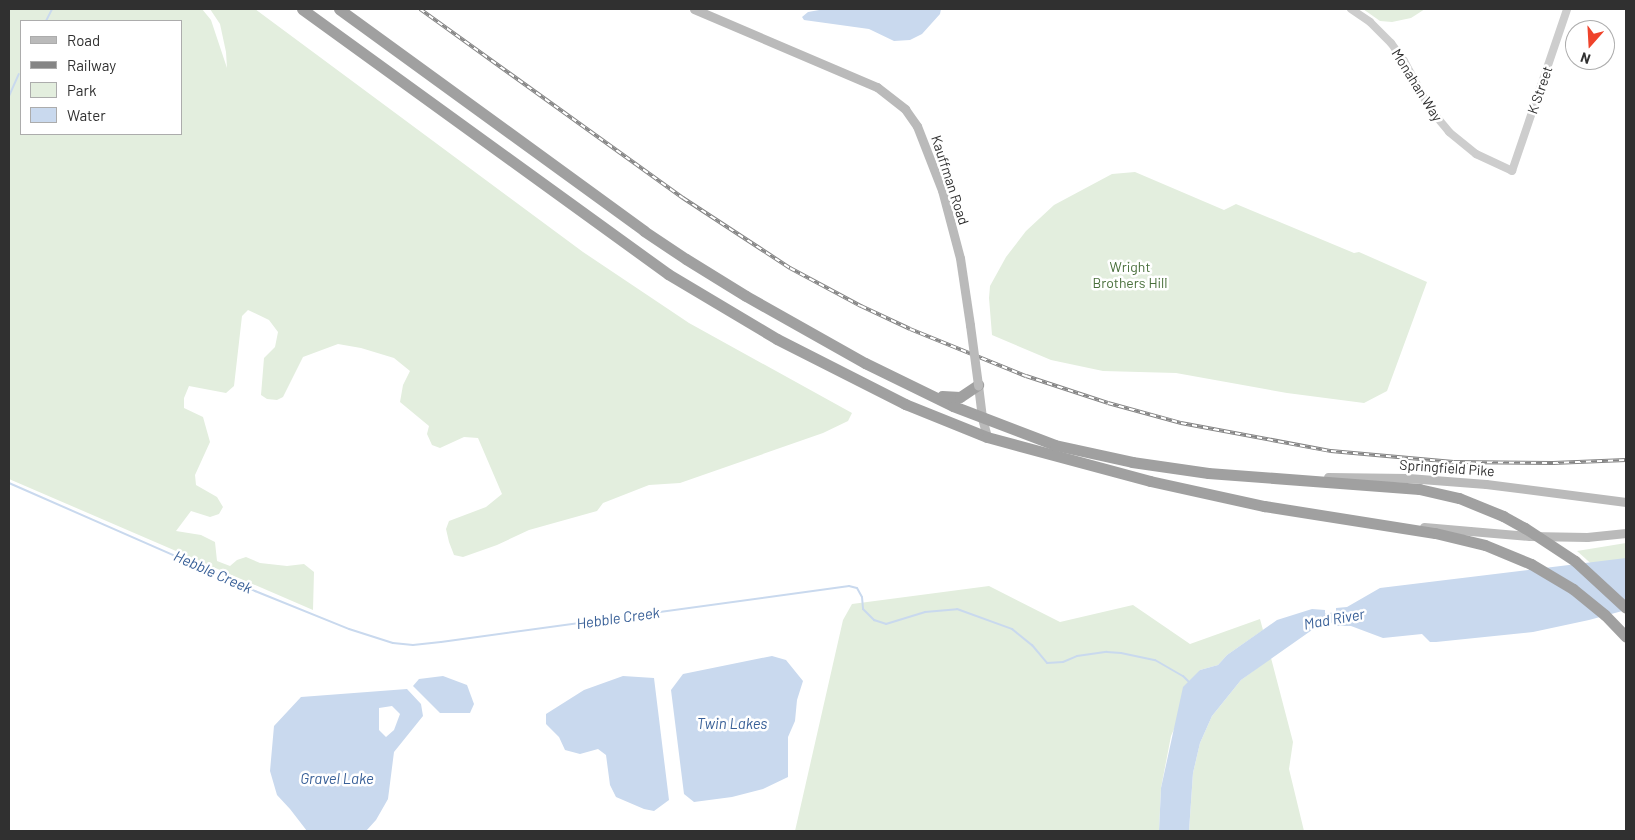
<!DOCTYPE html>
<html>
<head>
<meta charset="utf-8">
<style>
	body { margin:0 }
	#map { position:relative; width:1635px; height:840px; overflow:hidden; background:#fff; font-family:Barlow,sans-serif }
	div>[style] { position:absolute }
	.green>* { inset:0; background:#e3eede }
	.water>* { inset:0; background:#c9d9ee }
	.stream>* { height:2px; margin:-1px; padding:0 1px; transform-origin:1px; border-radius:1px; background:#c9d9ee }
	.river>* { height:10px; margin:-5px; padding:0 5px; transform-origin:5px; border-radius:5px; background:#c9d9ee }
	.tertiary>* { height:8px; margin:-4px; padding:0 4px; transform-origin:4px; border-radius:4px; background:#cdcdcd }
	.secondary>* { height:9px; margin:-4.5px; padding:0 4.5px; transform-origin:4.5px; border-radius:4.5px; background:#bababa }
	.trunk>* { height:11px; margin:-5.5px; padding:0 5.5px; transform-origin:5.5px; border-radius:5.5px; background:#a0a0a0 }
	.rail>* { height:4px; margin-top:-2px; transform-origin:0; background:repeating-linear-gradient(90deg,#fff 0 5.5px,#858585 0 11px); box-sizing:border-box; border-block:1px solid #858585 }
	.secondary-bridge>* { height:9px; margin:-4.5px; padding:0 4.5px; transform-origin:4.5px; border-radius:4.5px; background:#bababa }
	.trunk-bridge>* { height:11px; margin:-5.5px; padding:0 5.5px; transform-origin:5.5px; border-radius:5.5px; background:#a0a0a0 }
	span { translate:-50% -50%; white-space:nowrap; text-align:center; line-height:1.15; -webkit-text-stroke:5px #fff; paint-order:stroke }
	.street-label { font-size:14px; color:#303030 }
	.park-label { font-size:14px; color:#496f3b }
	.water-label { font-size:15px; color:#396098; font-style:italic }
	.frame { position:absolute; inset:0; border:10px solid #303030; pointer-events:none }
	.legend { position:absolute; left:20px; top:20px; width:162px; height:115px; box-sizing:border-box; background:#fff; border:1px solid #acacac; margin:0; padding:6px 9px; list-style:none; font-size:15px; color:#303030 }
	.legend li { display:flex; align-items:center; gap:10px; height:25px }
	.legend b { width:25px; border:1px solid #acacac }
	.north { position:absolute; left:1565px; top:20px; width:50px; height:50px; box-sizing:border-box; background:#fff; border:1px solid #acacac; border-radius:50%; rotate:199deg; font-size:14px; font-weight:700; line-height:20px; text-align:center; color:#303030 }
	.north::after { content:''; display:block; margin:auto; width:18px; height:22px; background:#ef432b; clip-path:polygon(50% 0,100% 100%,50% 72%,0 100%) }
</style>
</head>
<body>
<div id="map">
	<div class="green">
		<i style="clip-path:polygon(evenodd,9px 9px,202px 9px,211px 20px,227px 68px,226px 52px,220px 24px,210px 9px,255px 9px,583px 252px,689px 323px,852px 413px,848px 421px,823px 433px,680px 483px,649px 485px,603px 503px,597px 511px,529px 530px,497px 545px,463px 557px,454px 555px,449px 542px,446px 529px,449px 521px,486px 507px,502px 494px,478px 438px,464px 437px,440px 448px,432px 445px,427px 434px,429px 426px,400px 402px,403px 385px,410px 371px,394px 358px,361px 348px,338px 344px,303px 357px,283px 397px,277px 400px,267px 399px,261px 395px,264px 358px,275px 347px,278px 332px,269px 320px,248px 310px,242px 316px,234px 386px,226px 393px,189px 386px,184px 398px,184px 408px,203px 417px,210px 442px,195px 475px,196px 485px,217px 497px,223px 507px,219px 514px,210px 517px,191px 511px,176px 531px,201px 535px,215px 542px,217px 561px,230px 566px,237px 560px,246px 557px,260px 563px,287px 566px,304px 564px,314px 572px,313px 610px,9px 479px,9px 9px,21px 21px,181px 21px,181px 134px,21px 134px,21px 21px)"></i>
		<i style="clip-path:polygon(1363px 9px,1425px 9px,1411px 18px,1392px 22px,1380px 21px)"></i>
		<i style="clip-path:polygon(1135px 172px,1224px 210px,1236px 204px,1354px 253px,1359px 252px,1427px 282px,1387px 391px,1364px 403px,1287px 393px,1176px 373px,1103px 371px,1051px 360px,992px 335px,989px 298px,990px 286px,1006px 257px,1026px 231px,1054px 205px,1112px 174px)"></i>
		<i style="clip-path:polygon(1626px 543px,1626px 595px,1577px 551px)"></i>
		<i style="clip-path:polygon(989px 586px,1060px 622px,1133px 605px,1190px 644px,1260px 619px,1263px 630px,1227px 655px,1218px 665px,1200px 670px,1171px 736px,1161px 788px,1159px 831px,795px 831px,843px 620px,852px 604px)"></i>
		<i style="clip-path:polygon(1271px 658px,1293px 742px,1289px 769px,1304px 831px,1189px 831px,1193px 773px,1200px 743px,1212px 716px,1241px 680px)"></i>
	</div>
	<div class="water">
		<i style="clip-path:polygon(825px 9px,941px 9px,940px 14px,922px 34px,910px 40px,894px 41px,869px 29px,804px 20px,802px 17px,808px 12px)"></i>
		<i style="clip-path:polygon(1626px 558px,1626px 610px,1589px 620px,1533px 632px,1436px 642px,1430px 642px,1422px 634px,1383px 638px,1351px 626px,1337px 626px,1337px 622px,1344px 620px,1337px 619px,1336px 615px,1343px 613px,1336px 612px,1336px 608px,1347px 607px,1380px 588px)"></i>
		<i style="clip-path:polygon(1312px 609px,1325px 610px,1325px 614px,1319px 615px,1325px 616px,1325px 620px,1319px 622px,1326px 623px,1326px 627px,1312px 630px,1241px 680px,1212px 716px,1200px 743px,1193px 773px,1189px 831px,1159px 831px,1161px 788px,1183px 687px,1200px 670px,1218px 665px,1227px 655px,1277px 620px)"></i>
		<i style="clip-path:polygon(772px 656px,786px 660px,803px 681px,797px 700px,795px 721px,788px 737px,788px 777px,763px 789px,732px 797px,694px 802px,684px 794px,671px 690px,683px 674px)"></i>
		<i style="clip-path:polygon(443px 676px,467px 685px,474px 704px,470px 713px,440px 713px,413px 686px,419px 679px)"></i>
		<i style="clip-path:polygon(623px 676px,654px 678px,669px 800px,654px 811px,644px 809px,616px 797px,610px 785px,606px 755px,598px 749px,580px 754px,565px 750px,559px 737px,546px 724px,546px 714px,584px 690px)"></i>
		<i style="clip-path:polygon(evenodd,407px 689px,421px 704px,423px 716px,394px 752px,388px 799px,376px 820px,366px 831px,307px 831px,290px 809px,277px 795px,270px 771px,274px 726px,301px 697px,407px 689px,392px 706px,400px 714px,394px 730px,386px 737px,379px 730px,379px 708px,392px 706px)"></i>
	</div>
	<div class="stream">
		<i style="left:46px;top:21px;width:13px;rotate:-63deg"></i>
		<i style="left:9px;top:96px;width:24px;rotate:-66deg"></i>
		<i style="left:9px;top:483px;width:269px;rotate:23.7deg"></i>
		<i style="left:255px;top:591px;width:101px;rotate:22deg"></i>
		<i style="left:349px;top:629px;width:46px;rotate:17.7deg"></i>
		<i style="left:393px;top:643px;width:20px;rotate:6deg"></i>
		<i style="left:413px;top:645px;width:28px;rotate:-6deg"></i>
		<i style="left:441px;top:642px;width:412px;rotate:-7.8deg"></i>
		<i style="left:849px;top:586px;width:8px;rotate:14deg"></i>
		<i style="left:857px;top:588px;width:10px;rotate:61deg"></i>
		<i style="left:862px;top:597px;width:12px;rotate:85deg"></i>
		<i style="left:863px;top:609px;width:16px;rotate:45deg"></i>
		<i style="left:874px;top:620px;width:13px;rotate:18deg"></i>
		<i style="left:886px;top:624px;width:41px;rotate:-17.1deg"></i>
		<i style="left:925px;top:612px;width:32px;rotate:-5deg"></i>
		<i style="left:957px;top:609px;width:59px;rotate:20deg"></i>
		<i style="left:1012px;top:629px;width:26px;rotate:39deg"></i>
		<i style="left:1032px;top:645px;width:23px;rotate:50deg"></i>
		<i style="left:1047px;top:663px;width:16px;rotate:-4deg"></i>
		<i style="left:1063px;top:662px;width:15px;rotate:-23deg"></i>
		<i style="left:1077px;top:656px;width:30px;rotate:-8deg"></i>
		<i style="left:1107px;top:652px;width:14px;rotate:4deg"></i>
		<i style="left:1121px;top:653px;width:35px;rotate:12deg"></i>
		<i style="left:1155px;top:660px;width:32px;rotate:30deg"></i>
		<i style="left:1183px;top:676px;width:10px;rotate:45deg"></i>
	</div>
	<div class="river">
		<i style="left:1313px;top:620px;width:35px;rotate:-7deg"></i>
	</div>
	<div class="tertiary">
		<i style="left:1351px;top:9px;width:23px;rotate:34deg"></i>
		<i style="left:1370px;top:22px;width:30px;rotate:45deg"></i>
		<i style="left:1391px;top:43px;width:22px;rotate:54deg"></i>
		<i style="left:1404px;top:61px;width:55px;rotate:61.6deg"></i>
		<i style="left:1430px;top:109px;width:30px;rotate:50deg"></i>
		<i style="left:1449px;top:132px;width:35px;rotate:39deg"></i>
		<i style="left:1476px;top:154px;width:40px;rotate:25deg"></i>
		<i style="left:1512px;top:171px;width:171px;rotate:-71.2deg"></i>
	</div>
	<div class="secondary">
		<i style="left:694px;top:9px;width:199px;rotate:23.1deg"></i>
		<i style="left:877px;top:87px;width:36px;rotate:38deg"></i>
		<i style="left:905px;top:109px;width:21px;rotate:55deg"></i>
		<i style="left:917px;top:126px;width:69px;rotate:68.7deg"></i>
		<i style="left:942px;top:190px;width:70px;rotate:75.2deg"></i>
		<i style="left:960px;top:258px;width:68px;rotate:81.5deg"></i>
		<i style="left:978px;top:385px;width:33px;rotate:83deg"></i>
		<i style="left:982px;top:418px;width:20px;rotate:75deg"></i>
		<i style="left:1328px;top:477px;width:80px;rotate:0.7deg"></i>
		<i style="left:1408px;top:478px;width:78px;rotate:4.4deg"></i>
		<i style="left:1486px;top:484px;width:141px;rotate:7.3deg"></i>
		<i style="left:1424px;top:527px;width:106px;rotate:4.9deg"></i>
		<i style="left:1530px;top:536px;width:57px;rotate:1deg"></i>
		<i style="left:1587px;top:537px;width:39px;rotate:-6deg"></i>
	</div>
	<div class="trunk">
		<i style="left:302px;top:9px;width:452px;rotate:35.9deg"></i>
		<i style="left:668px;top:274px;width:127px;rotate:30.8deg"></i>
		<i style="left:777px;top:339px;width:144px;rotate:26.9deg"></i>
		<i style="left:905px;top:404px;width:88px;rotate:21.9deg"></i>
		<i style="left:987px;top:437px;width:169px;rotate:15.1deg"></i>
		<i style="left:1150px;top:481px;width:117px;rotate:12.4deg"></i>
		<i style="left:1264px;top:506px;width:173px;rotate:9deg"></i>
		<i style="left:1435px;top:533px;width:51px;rotate:13.5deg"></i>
		<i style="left:1485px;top:545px;width:50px;rotate:22.4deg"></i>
		<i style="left:1531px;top:564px;width:49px;rotate:30.8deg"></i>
		<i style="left:1573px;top:589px;width:41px;rotate:39.1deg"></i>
		<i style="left:1605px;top:615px;width:30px;rotate:46deg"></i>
		<i style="left:339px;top:9px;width:377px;rotate:36deg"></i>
		<i style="left:644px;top:231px;width:50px;rotate:33.7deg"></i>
		<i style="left:686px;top:259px;width:70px;rotate:31.7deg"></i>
		<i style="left:746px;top:296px;width:137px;rotate:29.4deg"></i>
		<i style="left:865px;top:363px;width:98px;rotate:26deg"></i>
		<i style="left:953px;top:406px;width:109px;rotate:20.9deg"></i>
		<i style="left:1055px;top:445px;width:79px;rotate:12.4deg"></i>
		<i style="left:1132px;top:462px;width:77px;rotate:8.2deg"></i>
		<i style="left:1208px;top:473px;width:212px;rotate:4.3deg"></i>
		<i style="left:1419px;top:489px;width:41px;rotate:12.7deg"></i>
		<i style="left:1459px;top:498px;width:48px;rotate:22.2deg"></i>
		<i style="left:942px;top:396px;width:18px;rotate:3deg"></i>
		<i style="left:960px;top:397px;width:22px;rotate:-34deg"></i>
	</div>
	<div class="rail">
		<i style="left:420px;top:9px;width:324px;rotate:35.7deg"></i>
		<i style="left:683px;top:198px;width:128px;rotate:33.2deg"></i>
		<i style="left:790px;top:268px;width:81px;rotate:28.2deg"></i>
		<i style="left:861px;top:306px;width:54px;rotate:25.1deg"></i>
		<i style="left:910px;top:329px;width:125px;rotate:22.1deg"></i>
		<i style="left:1026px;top:376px;width:86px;rotate:18.2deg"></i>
		<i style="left:1108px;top:403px;width:76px;rotate:15.3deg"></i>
		<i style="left:1181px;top:423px;width:153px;rotate:10.6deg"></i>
		<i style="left:1331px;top:451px;width:123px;rotate:5.1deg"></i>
		<i style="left:1454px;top:462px;width:99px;rotate:0.6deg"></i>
		<i style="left:1553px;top:463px;width:73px;rotate:-2.4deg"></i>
	</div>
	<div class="secondary-bridge">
		<i style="left:970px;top:325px;width:61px;rotate:82.4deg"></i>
	</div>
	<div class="trunk-bridge">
		<i style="left:1503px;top:516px;width:25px;rotate:29deg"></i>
		<i style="left:1525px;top:528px;width:60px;rotate:33.4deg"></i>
		<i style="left:1575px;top:561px;width:69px;rotate:42.7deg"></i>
	</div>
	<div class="street-label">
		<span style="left:1417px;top:85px;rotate:58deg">Monahan Way</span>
		<span style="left:1540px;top:90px;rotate:-71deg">K Street</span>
		<span style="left:950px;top:180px;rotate:72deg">Kauffman Road</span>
		<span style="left:1447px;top:468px;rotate:4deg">Springfield Pike</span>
	</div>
	<div class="park-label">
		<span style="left:1130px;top:275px">Wright<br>Brothers Hill</span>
	</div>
	<div class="water-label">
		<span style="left:213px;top:572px;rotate:24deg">Hebble Creek</span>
		<span style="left:618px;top:618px;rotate:-8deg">Hebble Creek</span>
		<span style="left:1334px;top:619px;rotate:-10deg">Mad River</span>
		<span style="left:732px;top:724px">Twin Lakes</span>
		<span style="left:337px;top:779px">Gravel Lake</span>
	</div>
	<div class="frame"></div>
	<ul class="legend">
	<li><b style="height:6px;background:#bababa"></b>Road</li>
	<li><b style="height:6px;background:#858585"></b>Railway</li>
	<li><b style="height:14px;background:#e3eede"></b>Park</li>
	<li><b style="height:14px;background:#c9d9ee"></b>Water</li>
	</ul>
	<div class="north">N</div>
</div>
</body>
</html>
